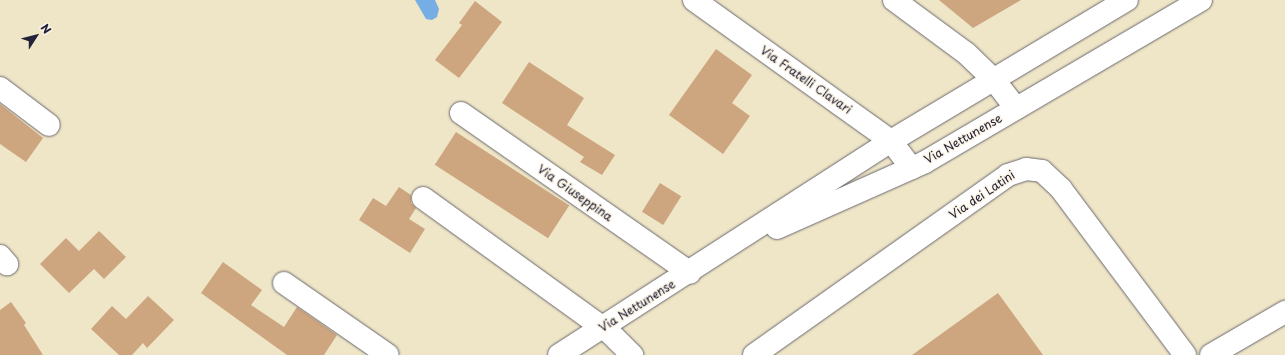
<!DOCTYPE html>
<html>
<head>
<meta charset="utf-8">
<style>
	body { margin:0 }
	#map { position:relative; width:1285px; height:355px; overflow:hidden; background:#efe6c8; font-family:"Playpen Sans",sans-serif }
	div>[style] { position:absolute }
	.water>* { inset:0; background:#76ade5 }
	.building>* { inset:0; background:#cda57f; transform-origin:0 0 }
	.roads { filter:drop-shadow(0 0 1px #6a676c) drop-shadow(0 0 1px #6a676c) }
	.minor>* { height:22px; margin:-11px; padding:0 11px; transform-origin:11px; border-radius:11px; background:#fff }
	.major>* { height:22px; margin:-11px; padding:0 11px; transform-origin:11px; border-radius:11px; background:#fff }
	span { translate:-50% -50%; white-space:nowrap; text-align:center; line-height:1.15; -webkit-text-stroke:3px #fcf5e5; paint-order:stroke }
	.street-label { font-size:12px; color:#22223b }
	.north { position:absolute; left:16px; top:16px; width:40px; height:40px; -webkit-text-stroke:3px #fcf5e5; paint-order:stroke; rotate:54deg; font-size:11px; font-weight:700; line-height:16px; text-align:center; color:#22223b }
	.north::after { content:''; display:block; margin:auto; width:14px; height:18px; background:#22223b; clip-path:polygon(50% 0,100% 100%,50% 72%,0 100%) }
</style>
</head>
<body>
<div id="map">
	<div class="water">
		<i style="clip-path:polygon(415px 0,435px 0,439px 9px,437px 17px,432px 20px,426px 19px)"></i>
	</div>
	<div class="building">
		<i style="clip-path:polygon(939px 0,1021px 0,973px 28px)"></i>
		<i style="clip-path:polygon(475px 1px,502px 22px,459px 78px,435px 60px,462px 25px,459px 23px)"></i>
		<i style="clip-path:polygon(716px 49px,752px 75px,732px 103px,750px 116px,723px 154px,669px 115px)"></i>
		<i style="clip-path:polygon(529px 62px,584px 98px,567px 125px,615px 155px,602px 175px,580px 162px,584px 157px,502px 103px)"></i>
		<i style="clip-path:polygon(0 104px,43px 138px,26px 162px,0 144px)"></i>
		<i style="left:456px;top:132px;width:135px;height:39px;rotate:33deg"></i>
		<i style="left:660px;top:183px;width:25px;height:34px;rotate:32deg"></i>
		<i style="clip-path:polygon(399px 187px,411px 195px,411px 203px,416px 208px,409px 219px,425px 229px,410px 253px,359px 220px,373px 198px,386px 206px)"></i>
		<i style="clip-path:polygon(99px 231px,126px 257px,104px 279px,94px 269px,69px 293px,40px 264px,66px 238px,79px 251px)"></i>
		<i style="clip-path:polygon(223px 262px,262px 290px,251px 305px,284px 327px,297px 307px,337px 335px,324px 355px,287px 355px,201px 293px)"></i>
		<i style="clip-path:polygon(998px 293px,1043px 355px,912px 355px)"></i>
		<i style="clip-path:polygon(148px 296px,174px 320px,147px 348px,143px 343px,132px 355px,119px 355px,91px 329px,112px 306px,126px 319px)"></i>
		<i style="clip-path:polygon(11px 302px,26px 323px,24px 325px,43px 355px,0 355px,0 310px)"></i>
	</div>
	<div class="roads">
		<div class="minor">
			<i style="left:694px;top:0;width:242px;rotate:35.6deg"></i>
			<i style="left:891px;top:141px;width:34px;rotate:53deg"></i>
			<i style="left:894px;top:0;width:89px;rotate:36.4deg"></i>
			<i style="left:966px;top:53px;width:39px;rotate:44deg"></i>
			<i style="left:994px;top:80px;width:36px;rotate:52deg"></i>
			<i style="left:0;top:88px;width:61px;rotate:37.1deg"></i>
			<i style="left:461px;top:113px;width:279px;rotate:34.9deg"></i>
			<i style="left:423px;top:198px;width:229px;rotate:35.8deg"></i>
			<i style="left:609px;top:332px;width:33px;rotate:45deg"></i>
			<i style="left:0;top:256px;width:11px;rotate:49deg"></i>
			<i style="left:284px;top:283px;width:126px;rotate:34.7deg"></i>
			<i style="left:754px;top:355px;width:311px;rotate:-35.3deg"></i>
			<i style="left:1008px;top:175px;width:19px;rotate:-18deg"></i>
			<i style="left:1026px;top:169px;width:16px;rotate:7deg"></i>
			<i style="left:1042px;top:171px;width:26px;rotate:43deg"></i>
			<i style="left:1061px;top:189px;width:207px;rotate:53.2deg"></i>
			<i style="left:1211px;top:355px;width:86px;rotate:-30.2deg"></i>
		</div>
		<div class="major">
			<i style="left:777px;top:228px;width:162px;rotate:-24deg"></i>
			<i style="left:925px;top:162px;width:320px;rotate:-30.4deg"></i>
			<i style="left:559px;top:355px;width:395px;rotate:-32.8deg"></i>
			<i style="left:891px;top:141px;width:275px;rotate:-30.9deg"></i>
		</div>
	</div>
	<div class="street-label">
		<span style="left:806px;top:80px;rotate:35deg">Via Fratelli Clavari</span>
		<span style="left:963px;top:139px;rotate:-30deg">Via Nettunense</span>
		<span style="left:575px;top:193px;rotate:35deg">Via Giuseppina</span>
		<span style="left:982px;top:195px;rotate:-34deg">Via dei Latini</span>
		<span style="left:637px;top:306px;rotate:-32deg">Via Nettunense</span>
	</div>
	<div class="north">N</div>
</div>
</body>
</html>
